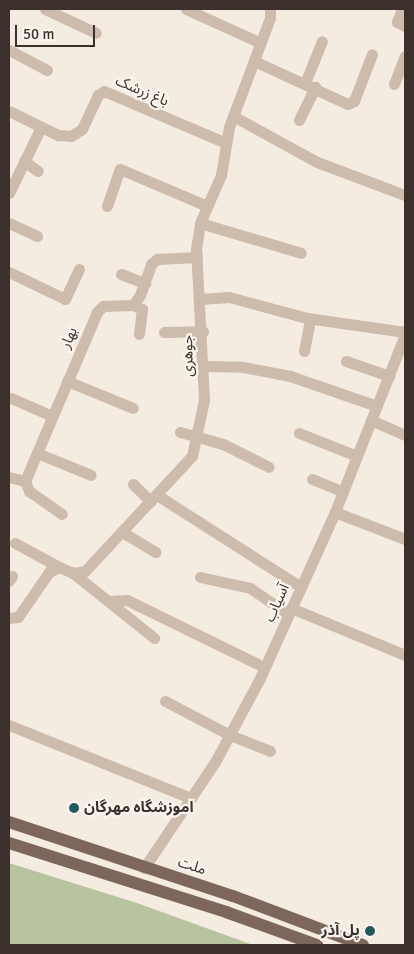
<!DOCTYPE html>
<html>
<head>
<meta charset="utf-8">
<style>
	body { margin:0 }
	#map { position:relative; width:414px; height:954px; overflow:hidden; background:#f4ebe1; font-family:Signika,"Noto Sans Arabic",sans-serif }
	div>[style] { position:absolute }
	.green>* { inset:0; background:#b8c4a0 }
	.minor>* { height:11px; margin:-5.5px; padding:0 5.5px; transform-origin:5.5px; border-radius:5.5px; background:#cdbbac }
	.primary>* { height:12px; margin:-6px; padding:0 6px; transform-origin:6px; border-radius:6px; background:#7d675c }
	.dots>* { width:14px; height:14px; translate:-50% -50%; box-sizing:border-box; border:2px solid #fbf5ee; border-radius:50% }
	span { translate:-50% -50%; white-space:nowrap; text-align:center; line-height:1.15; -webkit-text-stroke:4.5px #fbf5ee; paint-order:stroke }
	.street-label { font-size:15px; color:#3b302b }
	.poi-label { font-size:15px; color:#3b302b; font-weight:700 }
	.left { translate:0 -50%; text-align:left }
	.right { translate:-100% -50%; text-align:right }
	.frame { position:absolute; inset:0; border:10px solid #3b302b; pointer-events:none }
	.scale { position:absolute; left:15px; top:25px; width:80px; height:22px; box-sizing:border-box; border:2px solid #3b302b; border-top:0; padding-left:6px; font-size:15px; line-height:18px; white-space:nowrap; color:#3b302b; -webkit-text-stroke:4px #fbf5ee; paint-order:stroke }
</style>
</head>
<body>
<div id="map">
	<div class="green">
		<i style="clip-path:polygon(9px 863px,137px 903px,253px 945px,9px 945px)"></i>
	</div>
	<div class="minor">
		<i style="left:45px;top:9px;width:56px;rotate:25.2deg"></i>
		<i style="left:186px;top:9px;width:82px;rotate:24.4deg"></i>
		<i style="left:402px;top:9px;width:14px;rotate:111deg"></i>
		<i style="left:397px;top:22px;width:9px;rotate:27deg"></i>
		<i style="left:9px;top:50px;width:43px;rotate:27.8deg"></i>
		<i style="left:254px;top:61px;width:103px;rotate:24.6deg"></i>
		<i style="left:348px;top:104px;width:7px;rotate:-27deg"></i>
		<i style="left:354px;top:101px;width:50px;rotate:-69deg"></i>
		<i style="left:305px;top:83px;width:45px;rotate:-68deg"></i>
		<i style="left:394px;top:84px;width:30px;rotate:-69deg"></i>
		<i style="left:9px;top:111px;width:55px;rotate:26.1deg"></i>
		<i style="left:58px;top:135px;width:13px;rotate:4deg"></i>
		<i style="left:71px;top:136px;width:13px;rotate:-32deg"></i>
		<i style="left:82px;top:129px;width:38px;rotate:-65deg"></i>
		<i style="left:98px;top:95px;width:7px;rotate:-34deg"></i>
		<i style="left:104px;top:91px;width:133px;rotate:23.1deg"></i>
		<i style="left:233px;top:116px;width:96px;rotate:28.7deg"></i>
		<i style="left:317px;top:162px;width:94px;rotate:20.6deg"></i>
		<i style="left:299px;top:120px;width:37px;rotate:-64deg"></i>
		<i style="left:24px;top:161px;width:17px;rotate:36deg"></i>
		<i style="left:9px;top:193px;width:73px;rotate:-64.1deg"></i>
		<i style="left:107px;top:206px;width:39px;rotate:-71deg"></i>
		<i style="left:120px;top:169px;width:95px;rotate:23deg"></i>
		<i style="left:9px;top:223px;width:31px;rotate:25deg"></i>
		<i style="left:200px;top:223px;width:105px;rotate:16.5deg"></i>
		<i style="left:9px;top:272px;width:62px;rotate:25.7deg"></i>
		<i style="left:65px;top:299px;width:33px;rotate:-65deg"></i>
		<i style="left:121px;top:274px;width:26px;rotate:21deg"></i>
		<i style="left:200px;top:299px;width:29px;rotate:-4deg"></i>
		<i style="left:229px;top:297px;width:81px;rotate:15.1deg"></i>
		<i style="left:307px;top:318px;width:99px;rotate:8.1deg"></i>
		<i style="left:133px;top:305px;width:10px;rotate:24deg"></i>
		<i style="left:142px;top:309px;width:25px;rotate:97deg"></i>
		<i style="left:164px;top:332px;width:39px;rotate:-1deg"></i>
		<i style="left:304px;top:351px;width:33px;rotate:-79deg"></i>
		<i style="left:346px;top:361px;width:46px;rotate:19.2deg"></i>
		<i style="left:204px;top:366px;width:39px;rotate:1deg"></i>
		<i style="left:243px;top:367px;width:48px;rotate:10.8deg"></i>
		<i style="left:290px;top:376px;width:92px;rotate:19deg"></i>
		<i style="left:67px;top:381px;width:71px;rotate:22.2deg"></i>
		<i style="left:11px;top:398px;width:45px;rotate:23.7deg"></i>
		<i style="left:371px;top:420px;width:37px;rotate:24deg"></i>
		<i style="left:180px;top:432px;width:45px;rotate:15.6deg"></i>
		<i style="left:223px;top:444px;width:51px;rotate:26.6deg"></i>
		<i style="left:299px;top:433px;width:62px;rotate:21.6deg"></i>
		<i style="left:37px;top:453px;width:58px;rotate:22.2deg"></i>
		<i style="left:9px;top:477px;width:16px;rotate:14deg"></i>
		<i style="left:25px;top:481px;width:184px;rotate:-66.9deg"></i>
		<i style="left:97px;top:312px;width:8px;rotate:-45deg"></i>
		<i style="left:103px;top:306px;width:30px;rotate:-2deg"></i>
		<i style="left:133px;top:305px;width:12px;rotate:-55deg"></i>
		<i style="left:140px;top:295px;width:33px;rotate:-70deg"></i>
		<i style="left:151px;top:264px;width:8px;rotate:-40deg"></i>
		<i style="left:157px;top:259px;width:40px;rotate:-2.9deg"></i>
		<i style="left:312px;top:479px;width:32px;rotate:22deg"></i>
		<i style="left:25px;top:481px;width:11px;rotate:68deg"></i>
		<i style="left:29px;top:491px;width:40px;rotate:34.9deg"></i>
		<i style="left:133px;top:484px;width:25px;rotate:45deg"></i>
		<i style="left:157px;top:495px;width:171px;rotate:32.6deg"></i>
		<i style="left:335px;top:512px;width:75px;rotate:21.1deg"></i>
		<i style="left:122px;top:532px;width:39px;rotate:31deg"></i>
		<i style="left:15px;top:543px;width:50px;rotate:28.6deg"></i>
		<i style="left:73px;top:573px;width:104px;rotate:38.7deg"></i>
		<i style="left:200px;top:577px;width:51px;rotate:12.4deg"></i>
		<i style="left:250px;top:588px;width:46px;rotate:34.4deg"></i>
		<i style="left:9px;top:581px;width:6px;rotate:-59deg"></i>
		<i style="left:109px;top:601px;width:18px;rotate:-3deg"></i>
		<i style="left:127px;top:600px;width:153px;rotate:26.1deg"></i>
		<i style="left:291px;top:608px;width:123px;rotate:22.4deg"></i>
		<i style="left:9px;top:618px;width:9px;rotate:-6deg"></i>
		<i style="left:18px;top:617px;width:55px;rotate:-55.4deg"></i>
		<i style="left:49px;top:572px;width:11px;rotate:-27deg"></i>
		<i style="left:59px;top:567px;width:15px;rotate:23deg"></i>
		<i style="left:73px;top:573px;width:12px;rotate:-9deg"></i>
		<i style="left:85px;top:571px;width:157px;rotate:-47.1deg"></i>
		<i style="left:192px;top:456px;width:57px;rotate:-77.9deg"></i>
		<i style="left:204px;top:400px;width:151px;rotate:-93deg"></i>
		<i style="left:196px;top:249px;width:26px;rotate:-81deg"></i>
		<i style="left:200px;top:223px;width:52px;rotate:-66.4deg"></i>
		<i style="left:221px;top:175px;width:49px;rotate:-80.5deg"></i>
		<i style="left:229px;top:127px;width:116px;rotate:-69.4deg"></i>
		<i style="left:270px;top:18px;width:9px;rotate:-90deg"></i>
		<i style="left:165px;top:701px;width:73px;rotate:27.6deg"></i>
		<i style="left:230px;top:735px;width:43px;rotate:21.8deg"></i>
		<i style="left:9px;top:725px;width:196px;rotate:21.9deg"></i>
		<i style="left:144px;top:868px;width:128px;rotate:-56.2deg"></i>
		<i style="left:215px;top:762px;width:95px;rotate:-61.8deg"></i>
		<i style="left:260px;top:678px;width:182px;rotate:-65.7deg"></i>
		<i style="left:335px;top:512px;width:191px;rotate:-68.5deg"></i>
	</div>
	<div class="primary">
		<i style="left:9px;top:822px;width:236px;rotate:18.3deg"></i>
		<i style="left:233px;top:896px;width:139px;rotate:20.7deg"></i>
		<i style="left:9px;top:843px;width:228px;rotate:17.6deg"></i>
		<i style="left:226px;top:912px;width:97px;rotate:19.9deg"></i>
	</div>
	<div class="dots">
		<i style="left:74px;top:808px;background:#1f5a5e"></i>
		<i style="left:370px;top:931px;background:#1f5a5e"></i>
	</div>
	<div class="street-label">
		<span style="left:142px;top:91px;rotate:23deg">باغ زرشک</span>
		<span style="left:69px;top:338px;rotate:-67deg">بهار</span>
		<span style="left:188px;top:356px;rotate:-91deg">جوهری</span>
		<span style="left:277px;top:603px;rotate:-66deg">آسیاب</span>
		<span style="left:192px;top:866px;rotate:18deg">ملت</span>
	</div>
	<div class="poi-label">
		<span class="left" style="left:84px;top:808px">اموزشگاه مهرگان</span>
		<span class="right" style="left:360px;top:931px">پل آذر</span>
	</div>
	<div class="frame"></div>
	<div class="scale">50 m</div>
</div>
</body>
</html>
